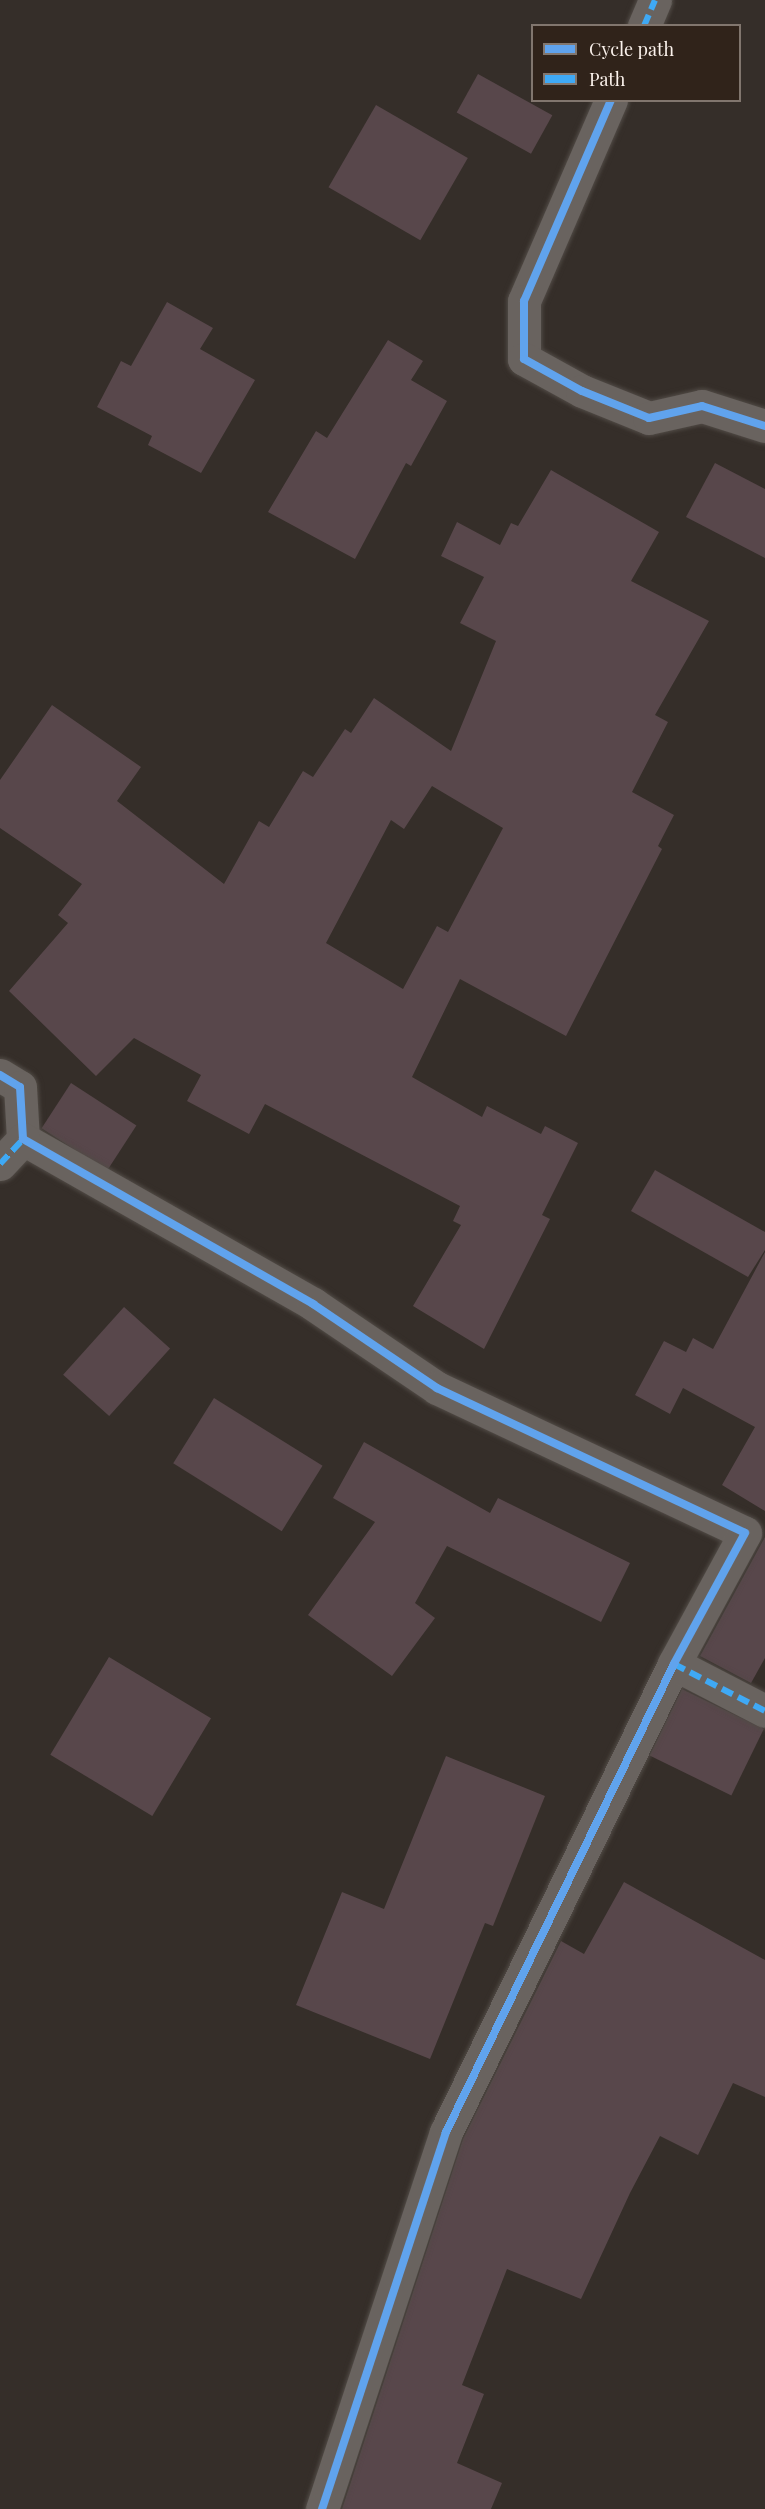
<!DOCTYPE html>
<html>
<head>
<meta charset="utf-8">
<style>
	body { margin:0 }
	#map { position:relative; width:765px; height:2509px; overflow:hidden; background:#352e29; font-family:"Playfair Display",serif }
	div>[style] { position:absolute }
	.building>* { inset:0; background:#58474b; transform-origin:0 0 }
	.roads { filter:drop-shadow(0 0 2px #514b46) drop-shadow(0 0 2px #514b46) }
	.street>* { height:33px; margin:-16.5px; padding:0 16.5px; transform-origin:16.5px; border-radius:16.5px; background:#69635f }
	.quiet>* { height:6px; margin-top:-3px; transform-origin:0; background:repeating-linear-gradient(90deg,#3fa9f5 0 12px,transparent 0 18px) }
	.cycleway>* { height:8px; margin:-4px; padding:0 4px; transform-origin:4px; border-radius:4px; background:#60a3ed }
	span { translate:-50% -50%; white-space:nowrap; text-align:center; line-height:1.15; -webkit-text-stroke:6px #30231a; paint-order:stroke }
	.legend { position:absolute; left:531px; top:24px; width:210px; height:78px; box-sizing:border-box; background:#30231a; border:2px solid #81766e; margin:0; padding:8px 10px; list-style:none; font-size:18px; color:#fbf2ec }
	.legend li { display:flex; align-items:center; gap:12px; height:30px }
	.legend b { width:30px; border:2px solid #81766e }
</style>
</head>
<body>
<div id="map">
	<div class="building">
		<i style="left:478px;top:74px;width:85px;height:44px;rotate:29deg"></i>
		<i style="left:376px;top:105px;width:106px;height:95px;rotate:30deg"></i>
		<i style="clip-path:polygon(167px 302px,213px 328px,200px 349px,255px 380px,201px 473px,148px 445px,152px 436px,97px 407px,121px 361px,131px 366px)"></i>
		<i style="clip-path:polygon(388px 340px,423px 361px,411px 380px,447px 401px,411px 466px,406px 463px,355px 559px,268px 512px,316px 431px,327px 438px)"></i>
		<i style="clip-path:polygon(715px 463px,765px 489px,765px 558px,686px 517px)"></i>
		<i style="clip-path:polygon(evenodd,551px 470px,659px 532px,631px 581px,709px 621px,655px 715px,668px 722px,632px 792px,674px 815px,658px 846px,662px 849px,566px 1036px,460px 979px,412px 1077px,482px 1117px,487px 1106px,541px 1134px,545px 1126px,578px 1143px,542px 1215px,550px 1219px,484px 1349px,413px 1306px,461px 1225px,453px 1221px,460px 1206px,265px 1104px,249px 1134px,187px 1101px,201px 1075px,134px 1038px,96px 1076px,9px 991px,68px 923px,58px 915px,82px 884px,0 828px,0 780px,52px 705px,141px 767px,117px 801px,224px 884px,259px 821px,269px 827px,303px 771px,313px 777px,345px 729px,351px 733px,374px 698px,451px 751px,496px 641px,460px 623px,484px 577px,441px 556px,457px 522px,500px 545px,511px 523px,518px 526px,551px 470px,432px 786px,503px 828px,448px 932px,437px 926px,403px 989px,326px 943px,391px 820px,404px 829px,432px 786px)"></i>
		<i style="left:71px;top:1083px;width:78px;height:54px;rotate:33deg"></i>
		<i style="clip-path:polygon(655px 1170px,765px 1232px,765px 1250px,748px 1277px,631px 1211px)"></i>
		<i style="clip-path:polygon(765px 1252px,765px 1511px,722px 1485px,755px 1427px,683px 1388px,670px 1414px,635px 1395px,664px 1341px,686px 1352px,693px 1338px,713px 1349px)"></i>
		<i style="left:124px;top:1307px;width:62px;height:91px;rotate:42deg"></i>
		<i style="left:214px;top:1398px;width:128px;height:77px;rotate:32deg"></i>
		<i style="clip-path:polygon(364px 1442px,490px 1513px,498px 1498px,630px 1563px,601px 1622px,447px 1546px,415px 1603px,435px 1618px,392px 1676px,308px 1615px,375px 1522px,333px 1498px)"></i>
		<i style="clip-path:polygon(765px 1537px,765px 1658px,751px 1683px,700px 1656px)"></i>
		<i style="left:109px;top:1657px;width:119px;height:114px;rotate:31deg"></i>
		<i style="left:682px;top:1689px;width:91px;height:74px;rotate:26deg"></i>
		<i style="clip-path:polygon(446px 1756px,545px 1796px,493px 1926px,485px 1923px,430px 2059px,296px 2005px,342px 1892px,384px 1909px)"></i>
		<i style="clip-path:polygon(624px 1882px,765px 1960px,765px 2097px,733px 2083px,698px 2155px,660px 2136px,630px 2193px,581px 2299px,507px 2269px,462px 2385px,484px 2394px,457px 2463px,502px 2483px,491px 2509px,342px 2509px,463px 2139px,561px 1941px,584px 1954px)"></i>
	</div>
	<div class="roads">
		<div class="street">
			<i style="left:644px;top:26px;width:28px;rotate:-67deg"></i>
			<i style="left:611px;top:100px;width:219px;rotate:113.4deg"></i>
			<i style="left:524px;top:301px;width:58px;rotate:90deg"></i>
			<i style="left:524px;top:359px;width:66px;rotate:28.9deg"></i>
			<i style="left:582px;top:391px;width:72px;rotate:21.9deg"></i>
			<i style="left:649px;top:418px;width:54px;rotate:-12.8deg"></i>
			<i style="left:702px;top:406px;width:66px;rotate:17.6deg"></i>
			<i style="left:0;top:1075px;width:23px;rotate:31deg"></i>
			<i style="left:20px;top:1087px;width:52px;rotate:86.7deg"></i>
			<i style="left:23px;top:1139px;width:334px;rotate:29.6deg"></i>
			<i style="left:313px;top:1304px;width:150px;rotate:34.1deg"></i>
			<i style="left:437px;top:1388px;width:340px;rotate:25.2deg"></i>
			<i style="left:745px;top:1533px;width:149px;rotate:118.5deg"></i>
			<i style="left:674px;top:1664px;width:521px;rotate:115.97deg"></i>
			<i style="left:446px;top:2132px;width:397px;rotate:108.2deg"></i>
			<i style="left:0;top:1164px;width:34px;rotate:-47deg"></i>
			<i style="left:674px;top:1664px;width:102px;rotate:27.3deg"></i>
		</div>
	</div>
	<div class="quiet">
		<i style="left:644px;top:26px;width:28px;rotate:-67deg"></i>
		<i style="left:0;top:1164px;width:34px;rotate:-47deg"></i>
		<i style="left:674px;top:1664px;width:102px;rotate:27.3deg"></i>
	</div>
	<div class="cycleway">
		<i style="left:611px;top:100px;width:219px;rotate:113.4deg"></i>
		<i style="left:524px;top:301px;width:58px;rotate:90deg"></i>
		<i style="left:524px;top:359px;width:66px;rotate:28.9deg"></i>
		<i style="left:582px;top:391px;width:72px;rotate:21.9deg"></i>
		<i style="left:649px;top:418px;width:54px;rotate:-12.8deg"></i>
		<i style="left:702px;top:406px;width:66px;rotate:17.6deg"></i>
		<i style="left:0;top:1075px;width:23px;rotate:31deg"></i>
		<i style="left:20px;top:1087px;width:52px;rotate:86.7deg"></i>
		<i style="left:23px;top:1139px;width:334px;rotate:29.6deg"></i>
		<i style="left:313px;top:1304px;width:150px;rotate:34.1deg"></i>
		<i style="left:437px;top:1388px;width:340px;rotate:25.2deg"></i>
		<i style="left:745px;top:1533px;width:149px;rotate:118.5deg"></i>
		<i style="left:674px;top:1664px;width:521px;rotate:115.97deg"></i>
		<i style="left:446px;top:2132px;width:397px;rotate:108.2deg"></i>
	</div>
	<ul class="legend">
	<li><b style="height:8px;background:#60a3ed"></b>Cycle path</li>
	<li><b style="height:8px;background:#3fa9f5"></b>Path</li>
	</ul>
</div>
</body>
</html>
